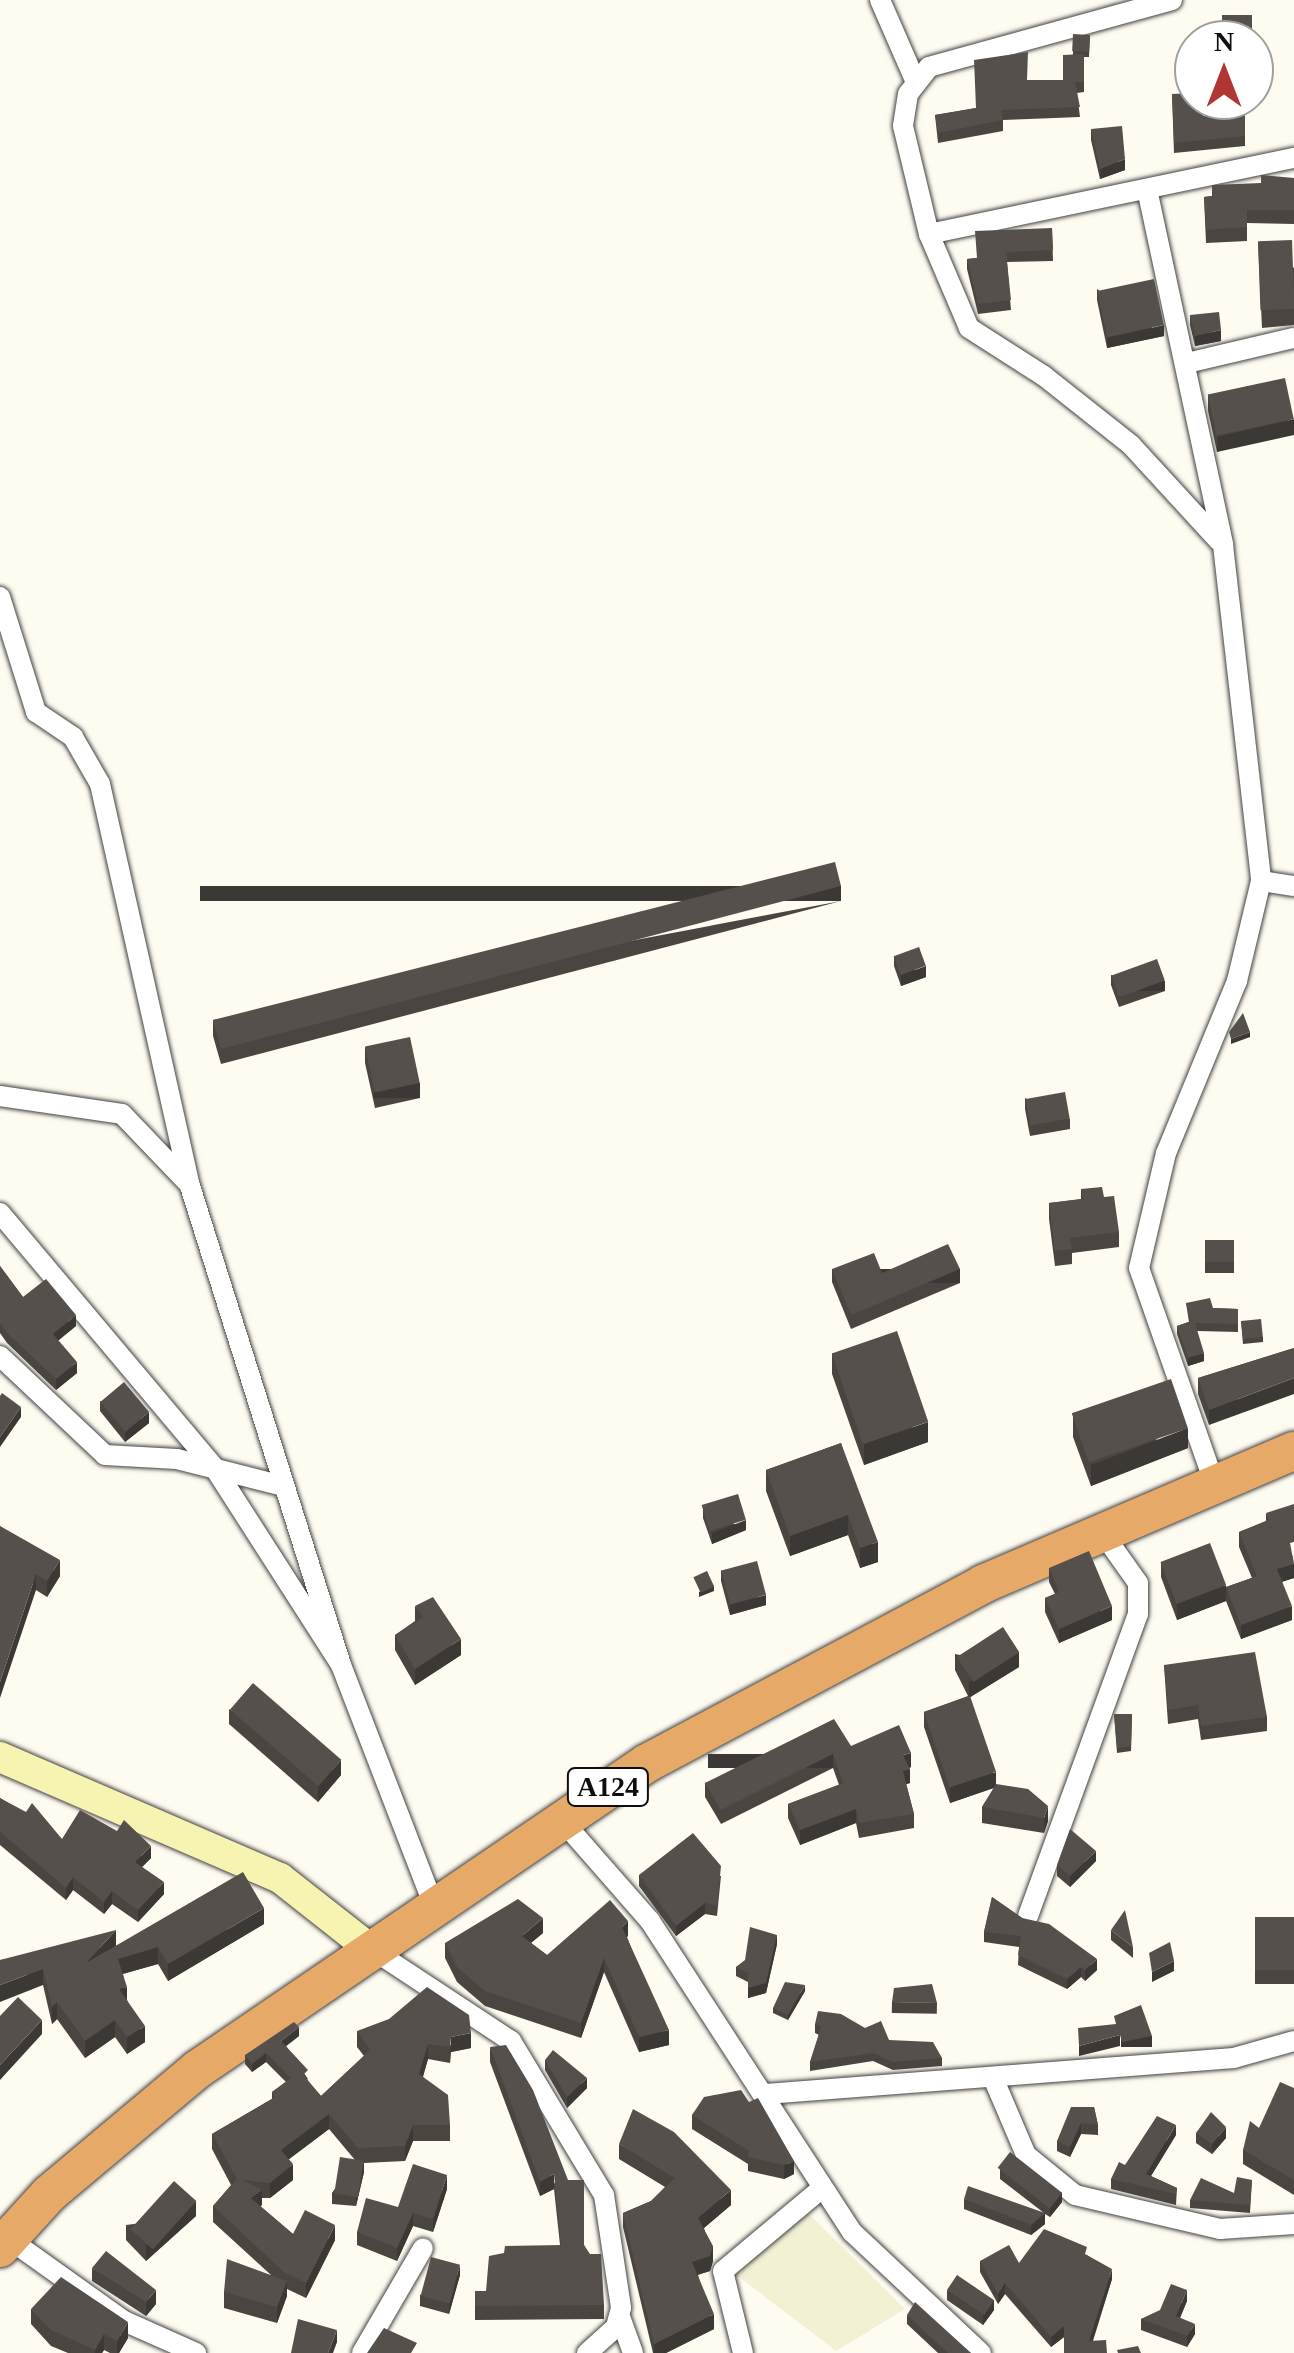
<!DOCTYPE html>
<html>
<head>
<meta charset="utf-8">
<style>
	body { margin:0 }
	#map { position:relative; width:1294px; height:2353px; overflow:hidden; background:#fefcf1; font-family:"Times New Roman",serif }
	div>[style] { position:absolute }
	.farmland>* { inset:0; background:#f2f1d3 }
	.roads { filter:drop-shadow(0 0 2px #414141) drop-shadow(0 0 2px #414141) }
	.street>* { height:20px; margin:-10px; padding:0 10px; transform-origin:10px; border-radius:10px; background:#fff }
	.secondary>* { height:30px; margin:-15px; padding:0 15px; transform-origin:15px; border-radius:15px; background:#f7f4b2 }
	.highway>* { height:38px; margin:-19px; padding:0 19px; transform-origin:19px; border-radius:19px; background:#e6a967 }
	.wall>* { inset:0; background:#4a4541; transform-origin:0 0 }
	.shaded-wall>* { inset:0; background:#3c3835; transform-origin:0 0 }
	.building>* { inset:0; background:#56504c; transform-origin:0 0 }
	span { translate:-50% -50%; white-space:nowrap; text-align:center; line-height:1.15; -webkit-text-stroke:10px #fff; paint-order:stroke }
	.shield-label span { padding:2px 8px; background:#fff; border:2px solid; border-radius:8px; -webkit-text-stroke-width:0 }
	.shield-label { font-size:28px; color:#0e0e0e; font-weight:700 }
	.north { position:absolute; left:1174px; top:20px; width:100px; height:100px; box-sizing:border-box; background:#fff; border:2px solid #9f9f9f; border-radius:50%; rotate:0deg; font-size:28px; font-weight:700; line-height:40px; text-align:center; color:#0e0e0e }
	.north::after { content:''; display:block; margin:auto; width:35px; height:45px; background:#b13634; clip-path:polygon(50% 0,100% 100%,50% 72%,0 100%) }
</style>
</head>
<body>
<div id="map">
	<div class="farmland">
		<i style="clip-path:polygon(808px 2213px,905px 2309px,836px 2351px,735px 2274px)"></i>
	</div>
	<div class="roads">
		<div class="street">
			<i style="left:880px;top:0;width:87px;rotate:66.4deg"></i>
			<i style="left:1172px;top:0;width:252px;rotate:164.6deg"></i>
			<i style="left:929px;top:67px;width:34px;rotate:128deg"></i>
			<i style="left:908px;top:94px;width:32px;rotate:99deg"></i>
			<i style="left:903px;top:126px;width:111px;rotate:76.5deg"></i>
			<i style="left:929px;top:234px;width:102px;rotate:66.9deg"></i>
			<i style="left:969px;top:328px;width:89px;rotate:32.6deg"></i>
			<i style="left:1044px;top:376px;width:111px;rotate:38.4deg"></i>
			<i style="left:1131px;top:445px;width:130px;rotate:47.5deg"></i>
			<i style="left:1147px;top:189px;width:364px;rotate:77.9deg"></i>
			<i style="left:1223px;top:545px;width:338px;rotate:83.5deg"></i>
			<i style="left:1261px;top:881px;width:103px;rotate:103.5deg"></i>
			<i style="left:1237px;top:981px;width:186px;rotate:112.4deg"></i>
			<i style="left:1166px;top:1153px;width:118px;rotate:103.2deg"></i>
			<i style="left:1139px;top:1268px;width:227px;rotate:70.7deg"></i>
			<i style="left:929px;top:234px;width:373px;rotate:-11.8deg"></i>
			<i style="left:1187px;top:363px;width:110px;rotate:-13.2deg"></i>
			<i style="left:0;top:597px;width:121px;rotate:72.6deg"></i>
			<i style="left:36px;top:712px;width:45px;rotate:34deg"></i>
			<i style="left:73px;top:737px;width:54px;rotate:60.1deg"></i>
			<i style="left:100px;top:784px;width:412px;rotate:77.4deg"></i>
			<i style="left:190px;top:1186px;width:502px;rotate:72.5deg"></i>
			<i style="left:1261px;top:881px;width:33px;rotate:9deg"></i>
			<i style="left:0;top:1096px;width:123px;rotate:8.4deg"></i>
			<i style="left:122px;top:1114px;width:94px;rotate:46.3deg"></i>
			<i style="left:0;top:1213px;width:332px;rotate:49.9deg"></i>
			<i style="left:214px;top:1467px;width:235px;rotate:57.3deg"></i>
			<i style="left:341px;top:1665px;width:256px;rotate:68.9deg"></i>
			<i style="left:0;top:1356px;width:144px;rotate:43.3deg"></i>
			<i style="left:105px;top:1455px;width:72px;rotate:3.2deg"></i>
			<i style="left:177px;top:1459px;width:109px;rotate:14.3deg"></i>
			<i style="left:559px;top:1817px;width:138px;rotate:48.8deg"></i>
			<i style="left:650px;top:1921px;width:371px;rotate:57deg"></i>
			<i style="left:852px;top:2232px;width:177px;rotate:43.2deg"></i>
			<i style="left:1028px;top:1916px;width:321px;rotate:-70deg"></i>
			<i style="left:1138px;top:1614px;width:31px;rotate:-90deg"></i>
			<i style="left:1138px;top:1583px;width:64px;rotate:-125.4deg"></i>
			<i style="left:370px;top:1948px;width:169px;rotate:33.4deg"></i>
			<i style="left:511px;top:2041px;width:180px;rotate:58.9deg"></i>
			<i style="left:604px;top:2195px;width:114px;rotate:81.4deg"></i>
			<i style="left:621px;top:2308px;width:20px;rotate:105deg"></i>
			<i style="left:616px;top:2327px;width:39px;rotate:138deg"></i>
			<i style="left:994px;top:2080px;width:82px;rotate:66.9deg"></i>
			<i style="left:1026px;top:2155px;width:63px;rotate:39.2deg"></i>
			<i style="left:1075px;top:2195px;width:149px;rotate:13.2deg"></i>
			<i style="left:1220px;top:2229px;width:74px;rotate:-3.9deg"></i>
			<i style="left:766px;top:2094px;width:469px;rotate:-4.4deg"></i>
			<i style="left:1234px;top:2058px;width:62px;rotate:-15.8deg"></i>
			<i style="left:9px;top:2239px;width:141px;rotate:35.5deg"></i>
			<i style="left:124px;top:2321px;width:79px;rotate:24deg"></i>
			<i style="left:620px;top:2317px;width:38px;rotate:70deg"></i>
			<i style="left:362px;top:2353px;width:121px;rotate:-59.8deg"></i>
			<i style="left:743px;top:2353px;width:84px;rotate:-103.7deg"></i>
			<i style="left:723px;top:2271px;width:126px;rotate:-39.9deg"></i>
		</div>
		<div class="secondary">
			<i style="left:0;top:1757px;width:305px;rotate:23.4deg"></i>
			<i style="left:280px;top:1878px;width:113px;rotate:38.2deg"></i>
		</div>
		<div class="highway">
			<i style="left:0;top:2248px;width:73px;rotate:-47.8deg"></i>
			<i style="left:49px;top:2194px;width:194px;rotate:-40deg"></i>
			<i style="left:198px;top:2069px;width:543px;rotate:-34.27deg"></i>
			<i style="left:647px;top:1763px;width:381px;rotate:-28deg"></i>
			<i style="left:983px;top:1584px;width:338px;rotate:-23.2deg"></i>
		</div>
	</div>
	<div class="wall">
		<i style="clip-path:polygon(1090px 35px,1089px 57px,1084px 57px,1084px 92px,1077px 93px,1080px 117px,1003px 120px,1003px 131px,938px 143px,935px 115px,976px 108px,1027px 80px,1063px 80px,1073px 54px,1073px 36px)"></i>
		<i style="clip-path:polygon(1172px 94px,1203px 116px,1245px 115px,1245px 146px,1174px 153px)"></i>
		<i style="clip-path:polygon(1091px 129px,1125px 170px,1100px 179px,1091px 140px)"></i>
		<i style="clip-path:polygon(1294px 178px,1294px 224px,1247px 223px,1247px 241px,1206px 243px,1204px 197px,1212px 196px,1261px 183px)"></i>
		<i style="clip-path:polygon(1052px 228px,1053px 261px,1007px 262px,1011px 310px,978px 314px,967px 269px,967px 259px,976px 258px)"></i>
		<i style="clip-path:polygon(1258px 242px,1294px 268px,1294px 325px,1262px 328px)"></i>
		<i style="clip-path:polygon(1097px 289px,1164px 336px,1107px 348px,1097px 300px)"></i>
		<i style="clip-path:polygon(1190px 315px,1221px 341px,1195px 346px,1190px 325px)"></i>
		<i style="clip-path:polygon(1208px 395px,1294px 418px,1217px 452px,1208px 411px)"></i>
		<i style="clip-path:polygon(841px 901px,221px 1064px,213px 1036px,213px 1020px)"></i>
		<i style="clip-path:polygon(894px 956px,926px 977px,901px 986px,894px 966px)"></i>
		<i style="clip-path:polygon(1111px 975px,1165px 991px,1119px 1007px,1111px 985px)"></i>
		<i style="clip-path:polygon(365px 1047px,420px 1098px,375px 1108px,365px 1063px)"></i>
		<i style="clip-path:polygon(1025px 1098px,1070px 1119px,1070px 1129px,1030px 1136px,1025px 1109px)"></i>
		<i style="clip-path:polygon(1081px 1189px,1104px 1197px,1119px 1232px,1119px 1247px,1072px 1253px,1072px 1264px,1055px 1266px,1049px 1219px,1049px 1203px,1081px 1199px)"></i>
		<i style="left:1205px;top:1240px;width:29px;height:33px"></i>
		<i style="clip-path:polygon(0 1266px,23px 1297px,76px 1326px,58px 1340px,77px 1373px,56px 1390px,7px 1343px,0 1333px)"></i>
		<i style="clip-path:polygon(832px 1269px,882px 1273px,960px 1283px,851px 1329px,832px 1282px)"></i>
		<i style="clip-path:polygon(1186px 1303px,1213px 1308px,1238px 1309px,1238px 1332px,1197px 1331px,1204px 1361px,1188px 1366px,1177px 1334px,1177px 1326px,1189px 1322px)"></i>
		<i style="clip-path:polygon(1241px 1321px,1263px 1337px,1263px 1342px,1243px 1344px)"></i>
		<i style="clip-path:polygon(1294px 1348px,1209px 1425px,1198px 1394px,1198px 1378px)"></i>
		<i style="clip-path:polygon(832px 1353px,928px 1442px,864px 1465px,832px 1374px)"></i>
		<i style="clip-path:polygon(100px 1401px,149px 1423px,125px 1442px,100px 1411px)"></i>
		<i style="clip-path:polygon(1073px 1417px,1188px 1448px,1091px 1486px,1073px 1437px)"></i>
		<i style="clip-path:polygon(841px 1443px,878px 1562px,860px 1568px,848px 1535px,790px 1556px,766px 1491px,766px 1470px)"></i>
		<i style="clip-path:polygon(703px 1508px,746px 1530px,712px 1544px,703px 1518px)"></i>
		<i style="clip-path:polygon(1266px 1513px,1293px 1557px,1294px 1578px,1282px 1582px,1292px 1620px,1241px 1639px,1226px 1601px,1177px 1620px,1161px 1577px,1161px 1562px,1226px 1587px,1252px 1578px,1239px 1547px,1239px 1532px,1266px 1521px)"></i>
		<i style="clip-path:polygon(0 1526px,60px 1576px,47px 1597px,36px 1590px)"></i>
		<i style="clip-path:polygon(1049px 1568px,1112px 1620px,1059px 1643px,1045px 1612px,1045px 1598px,1055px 1594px,1049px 1582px)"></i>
		<i style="clip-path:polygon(721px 1570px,766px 1605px,730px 1615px,721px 1581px)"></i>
		<i style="clip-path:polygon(415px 1606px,461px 1655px,415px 1685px,395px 1650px,395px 1635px,415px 1621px)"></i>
		<i style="clip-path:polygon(955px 1654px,1019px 1667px,970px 1697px,996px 1784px,1048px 1821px,1044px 1833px,982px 1823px,982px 1807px,994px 1788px,950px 1803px,924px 1727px,924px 1712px,968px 1696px,955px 1670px)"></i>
		<i style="clip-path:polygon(1164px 1665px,1267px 1717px,1267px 1731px,1201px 1740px,1198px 1719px,1168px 1724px)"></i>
		<i style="clip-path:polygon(229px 1709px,341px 1775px,318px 1802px,229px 1724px)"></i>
		<i style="clip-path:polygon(1114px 1714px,1132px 1714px,1131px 1751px,1117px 1753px)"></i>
		<i style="clip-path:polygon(851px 1746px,911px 1767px,909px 1768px,910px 1783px,906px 1784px,914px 1814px,914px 1828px,859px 1838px,856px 1823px,800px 1845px,788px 1818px,788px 1804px,839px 1785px,833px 1768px,721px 1824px,705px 1797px,705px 1783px)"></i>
		<i style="clip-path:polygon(0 1798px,62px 1839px,151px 1858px,142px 1867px,164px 1894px,138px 1922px,112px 1904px,104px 1914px,73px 1890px,66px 1900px,0 1845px)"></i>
		<i style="clip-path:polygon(1096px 1861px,1070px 1887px,1057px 1876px,1057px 1865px)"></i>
		<i style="clip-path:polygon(639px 1875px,721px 1876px,717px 1916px,705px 1914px,676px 1936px,639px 1886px)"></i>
		<i style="clip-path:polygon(992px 1897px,1097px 1970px,1085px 1981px,1081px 1977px,1067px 1989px,1018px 1965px,1019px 1947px,984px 1942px,984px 1932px)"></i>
		<i style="left:1294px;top:1917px;width:67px;height:39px;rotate:90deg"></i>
		<i style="clip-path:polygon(264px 1924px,168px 1981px,158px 1964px,123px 1974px,127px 2000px,145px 2042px,127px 2054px,115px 2037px,85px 2058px,57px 2019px,52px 2024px,43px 1985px,0 1960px,116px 1946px)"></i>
		<i style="clip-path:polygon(1111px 1930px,1133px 1947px,1133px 1958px,1111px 1940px)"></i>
		<i style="clip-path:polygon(543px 1933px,531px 1943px,547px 1955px,628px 1936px,627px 1937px,669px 2045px,639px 2052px,604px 1972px,581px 2038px,485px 2006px,457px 1982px,445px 1958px,445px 1943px)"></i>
		<i style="clip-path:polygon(777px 1944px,766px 1993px,748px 1998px,748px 1982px,736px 1976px,736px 1967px)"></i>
		<i style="clip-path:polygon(805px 1991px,788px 2020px,773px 2013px,773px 2008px)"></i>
		<i style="left:892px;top:2002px;width:45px;height:11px;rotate:1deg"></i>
		<i style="clip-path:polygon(815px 2024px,865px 2028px,889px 2040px,942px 2058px,942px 2066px,893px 2070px,873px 2061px,810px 2071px,810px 2062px,819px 2035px,815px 2033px)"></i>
		<i style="clip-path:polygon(357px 2031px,471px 2048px,451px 2052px,450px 2063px,428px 2059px,423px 2077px,450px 2125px,450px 2141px,413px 2141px,405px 2161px,364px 2163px,364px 2172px,356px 2206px,332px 2204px,332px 2193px,355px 2160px,329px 2129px,288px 2160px,293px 2180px,270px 2198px,262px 2198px,262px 2205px,260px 2206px,293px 2234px,335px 2240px,306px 2298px,287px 2289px,287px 2296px,277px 2323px,224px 2308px,224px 2292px,271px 2275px,213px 2222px,213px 2206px,231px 2185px,212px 2149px,212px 2134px,272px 2099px,272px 2092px,286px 2082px,266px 2062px,252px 2072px,245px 2064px,245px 2055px,299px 2036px,286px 2046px,308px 2079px,307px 2080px,321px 2096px,364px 2056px,357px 2047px)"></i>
		<i style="clip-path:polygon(490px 2047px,584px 2245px,604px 2305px,604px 2319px,475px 2320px,475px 2291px,486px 2291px,560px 2245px,554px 2189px,540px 2196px,490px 2062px)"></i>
		<i style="clip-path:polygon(545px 2060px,587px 2088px,567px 2108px,545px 2070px)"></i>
		<i style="clip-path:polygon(1294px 2088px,1294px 2195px,1243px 2164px,1243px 2150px,1259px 2128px)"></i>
		<i style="clip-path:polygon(749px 2102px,794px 2174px,784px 2179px,748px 2171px,748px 2164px,692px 2129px,692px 2115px)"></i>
		<i style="clip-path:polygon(1094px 2107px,1098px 2125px,1098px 2135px,1081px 2134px,1070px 2157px,1057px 2151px,1057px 2141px)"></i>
		<i style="clip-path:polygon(1196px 2133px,1226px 2138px,1212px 2154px,1196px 2143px)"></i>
		<i style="clip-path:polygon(1176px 2135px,1151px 2176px,1177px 2188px,1176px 2205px,1111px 2189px,1111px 2179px,1125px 2165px)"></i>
		<i style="clip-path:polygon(619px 2144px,731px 2205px,704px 2228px,713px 2261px,710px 2271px,698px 2275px,714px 2329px,666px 2353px,653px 2353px,623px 2227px,623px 2213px,651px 2201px,665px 2187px,619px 2159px)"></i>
		<i style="clip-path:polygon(1000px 2169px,1062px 2202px,1050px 2217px,1045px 2214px,1045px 2224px,1031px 2235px,964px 2209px,964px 2199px,1044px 2213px,1000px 2179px)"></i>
		<i style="clip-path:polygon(1252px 2180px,1250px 2213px,1190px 2208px,1190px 2200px,1234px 2193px)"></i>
		<i style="clip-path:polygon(447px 2189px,433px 2232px,413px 2226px,397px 2261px,357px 2245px,357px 2232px,398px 2207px)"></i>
		<i style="clip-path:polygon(196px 2216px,146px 2261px,126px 2240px,126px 2225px)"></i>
		<i style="clip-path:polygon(1087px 2255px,1112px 2279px,1093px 2341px,1107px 2353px,1064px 2337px,1051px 2347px,1005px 2294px,998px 2304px,980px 2272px,980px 2261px,1019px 2263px)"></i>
		<i style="clip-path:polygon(92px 2268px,156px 2304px,146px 2316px,92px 2281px)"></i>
		<i style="clip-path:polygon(460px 2275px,449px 2314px,420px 2306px,420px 2295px)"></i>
		<i style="clip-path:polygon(947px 2290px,994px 2310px,983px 2325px,947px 2300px)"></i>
		<i style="clip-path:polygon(1187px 2301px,1180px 2318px,1195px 2334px,1187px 2347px,1141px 2330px,1141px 2319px)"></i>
		<i style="clip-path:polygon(31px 2309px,128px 2338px,119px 2353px,110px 2353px,104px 2350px,102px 2353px,68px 2353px,51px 2346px,31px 2324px)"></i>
		<i style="clip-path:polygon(907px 2315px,971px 2353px,938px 2353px,907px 2324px)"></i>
	</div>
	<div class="shaded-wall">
		<i style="clip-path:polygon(1125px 159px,1125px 170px,1100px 179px,1100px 169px)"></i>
		<i style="clip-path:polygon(1164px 325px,1164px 336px,1107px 348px,1107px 338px)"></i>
		<i style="clip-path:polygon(1221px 330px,1221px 341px,1195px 346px,1195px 336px)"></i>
		<i style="clip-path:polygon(1294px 419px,1294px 435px,1217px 452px,1217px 437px)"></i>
		<i style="left:841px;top:886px;width:15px;height:641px;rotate:90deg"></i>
		<i style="clip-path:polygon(926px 966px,926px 977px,901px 986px,901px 975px)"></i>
		<i style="left:1165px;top:981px;width:10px;height:49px;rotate:90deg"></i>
		<i style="clip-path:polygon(1250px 1032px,1250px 1037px,1231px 1044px,1231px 1039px)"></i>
		<i style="left:420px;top:1083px;width:15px;height:46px;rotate:90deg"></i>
		<i style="left:960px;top:1269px;width:14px;height:118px;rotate:90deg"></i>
		<i style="clip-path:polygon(76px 1315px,76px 1326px,53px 1345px,53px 1334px)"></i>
		<i style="clip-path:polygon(1204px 1353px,1204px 1361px,1188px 1366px,1188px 1358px)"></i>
		<i style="clip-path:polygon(77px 1362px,77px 1373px,56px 1390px,56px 1379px)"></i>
		<i style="clip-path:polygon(1294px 1378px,1294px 1394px,1209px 1425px,1209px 1410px)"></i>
		<i style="clip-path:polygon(21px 1407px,21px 1417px,0 1447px,0 1437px)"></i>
		<i style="clip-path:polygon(149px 1412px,149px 1423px,125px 1442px,125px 1432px)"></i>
		<i style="clip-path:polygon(928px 1422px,928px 1442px,864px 1465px,864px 1444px)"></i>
		<i style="clip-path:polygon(1188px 1428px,1188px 1448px,1091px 1486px,1091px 1465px)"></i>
		<i style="clip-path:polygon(848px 1515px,848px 1535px,790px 1556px,790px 1536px)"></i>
		<i style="clip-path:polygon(746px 1520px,746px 1530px,712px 1544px,712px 1533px)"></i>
		<i style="clip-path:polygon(878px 1542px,878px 1562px,860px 1568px,860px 1548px)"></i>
		<i style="clip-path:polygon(60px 1560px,60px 1576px,47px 1597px,47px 1581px)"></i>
		<i style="clip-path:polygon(1294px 1564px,1294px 1578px,1277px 1583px,1277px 1569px)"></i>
		<i style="clip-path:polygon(36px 1574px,36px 1590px,0 1698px,0 1682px)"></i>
		<i style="clip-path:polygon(1226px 1585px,1226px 1601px,1177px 1620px,1177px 1604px)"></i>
		<i style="clip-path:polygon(714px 1586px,714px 1591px,699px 1597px,699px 1592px)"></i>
		<i style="clip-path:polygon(766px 1595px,766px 1605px,730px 1615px,730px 1604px)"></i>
		<i style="clip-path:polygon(1112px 1606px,1112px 1620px,1059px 1643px,1059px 1629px)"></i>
		<i style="clip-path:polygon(1292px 1606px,1292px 1620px,1241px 1639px,1241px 1625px)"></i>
		<i style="clip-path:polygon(461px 1639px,461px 1655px,415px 1685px,415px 1669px)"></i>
		<i style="clip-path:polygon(1019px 1652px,1019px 1667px,969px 1698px,969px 1682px)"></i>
		<i style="clip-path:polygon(911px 1753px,911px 1767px,903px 1770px,903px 1755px)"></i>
		<i style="left:833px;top:1754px;width:14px;height:125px;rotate:90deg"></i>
		<i style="clip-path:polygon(341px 1760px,341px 1775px,318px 1802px,318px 1786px)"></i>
		<i style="clip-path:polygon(910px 1769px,910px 1783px,903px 1785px,903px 1771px)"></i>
		<i style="clip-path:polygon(996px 1772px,996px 1787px,950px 1803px,950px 1787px)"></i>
		<i style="clip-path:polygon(1048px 1806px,1048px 1821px,1044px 1833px,1044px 1818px)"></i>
		<i style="clip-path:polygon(856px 1809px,856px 1823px,800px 1845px,800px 1830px)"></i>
		<i style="clip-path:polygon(151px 1846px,151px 1858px,135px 1874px,135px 1862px)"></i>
		<i style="clip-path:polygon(1096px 1851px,1096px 1861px,1070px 1887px,1070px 1876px)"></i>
		<i style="clip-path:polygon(73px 1877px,73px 1890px,66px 1900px,66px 1888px)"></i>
		<i style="clip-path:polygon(164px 1882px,164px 1894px,138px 1922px,138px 1910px)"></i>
		<i style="clip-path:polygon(112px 1891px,112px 1904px,104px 1914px,104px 1902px)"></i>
		<i style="clip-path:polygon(705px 1903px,705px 1914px,676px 1936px,676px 1926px)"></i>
		<i style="clip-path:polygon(264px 1908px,264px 1924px,168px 1981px,168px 1964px)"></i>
		<i style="clip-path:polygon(543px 1918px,543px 1933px,522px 1950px,522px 1936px)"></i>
		<i style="clip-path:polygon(628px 1921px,628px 1936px,622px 1941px,622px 1927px)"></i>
		<i style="clip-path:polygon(116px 1930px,116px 1946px,86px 1963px)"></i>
		<i style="clip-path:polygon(777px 1935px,777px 1944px,766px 1993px,748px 1998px,748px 1988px)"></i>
		<i style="clip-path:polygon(158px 1947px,158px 1964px,118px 1975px,118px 1959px)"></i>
		<i style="clip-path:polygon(604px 1958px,604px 1972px,581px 2038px,581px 2023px)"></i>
		<i style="clip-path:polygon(1097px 1959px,1097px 1970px,1085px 1981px,1085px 1970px)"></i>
		<i style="clip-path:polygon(1174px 1961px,1174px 1971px,1152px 1982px,1152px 1972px)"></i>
		<i style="clip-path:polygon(1081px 1967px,1081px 1977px,1067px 1989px,1067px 1979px)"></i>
		<i style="clip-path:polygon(43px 1969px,43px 1985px,0 2002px,0 1985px)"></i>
		<i style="clip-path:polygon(805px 1985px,805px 1991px,788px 2020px,788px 2015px)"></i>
		<i style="clip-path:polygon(127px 1987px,127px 2004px,119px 1989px)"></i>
		<i style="clip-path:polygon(57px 2002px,57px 2019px,52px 2024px,52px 2007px)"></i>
		<i style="clip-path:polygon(42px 2020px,42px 2034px,0 2080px,0 2065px)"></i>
		<i style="clip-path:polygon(115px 2020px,115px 2037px,85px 2058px,85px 2041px)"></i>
		<i style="clip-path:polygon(145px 2026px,145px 2042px,127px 2054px,127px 2037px)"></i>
		<i style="clip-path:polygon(299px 2027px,299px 2036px,281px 2050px,281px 2041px)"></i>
		<i style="clip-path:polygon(669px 2030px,669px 2045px,639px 2052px,639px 2037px)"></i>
		<i style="clip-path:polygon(471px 2033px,471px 2048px,451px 2052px,450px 2063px,451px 2037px)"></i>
		<i style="clip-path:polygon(1120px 2035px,1120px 2046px,1079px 2056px,1079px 2046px)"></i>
		<i style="left:1152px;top:2036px;width:11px;height:31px;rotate:90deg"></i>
		<i style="clip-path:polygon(428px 2044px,428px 2059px,419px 2089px,419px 2074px)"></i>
		<i style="clip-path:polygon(266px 2053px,266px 2062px,252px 2072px,252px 2064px)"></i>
		<i style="clip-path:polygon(587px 2078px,587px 2088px,567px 2108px,567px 2097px)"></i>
		<i style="clip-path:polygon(329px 2114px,329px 2129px,281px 2165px,281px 2150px)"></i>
		<i style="clip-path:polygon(1081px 2123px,1081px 2134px,1070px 2157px,1070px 2147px)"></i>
		<i style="clip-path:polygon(413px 2125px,413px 2141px,405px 2161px,405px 2146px)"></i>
		<i style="clip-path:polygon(1176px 2125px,1176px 2135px,1146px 2184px,1146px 2174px)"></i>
		<i style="clip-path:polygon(1226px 2127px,1226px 2138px,1212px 2154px,1212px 2144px)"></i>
		<i style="clip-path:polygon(364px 2161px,364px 2172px,356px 2206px,356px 2195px)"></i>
		<i style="clip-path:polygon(794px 2161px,794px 2174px,784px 2179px,784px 2165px)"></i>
		<i style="clip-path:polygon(293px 2164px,293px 2180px,270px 2198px,270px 2183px)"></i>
		<i style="clip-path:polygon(554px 2174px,554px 2189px,540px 2196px,540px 2182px)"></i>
		<i style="clip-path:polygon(447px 2175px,447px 2189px,433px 2232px,433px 2219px)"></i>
		<i style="clip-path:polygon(262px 2190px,262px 2205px,251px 2214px,251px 2198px)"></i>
		<i style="clip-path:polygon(731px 2190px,731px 2205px,698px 2233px,698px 2218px)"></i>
		<i style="clip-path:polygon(1062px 2192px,1062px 2202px,1050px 2217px,1050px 2207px)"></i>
		<i style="clip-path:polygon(196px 2201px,196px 2216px,146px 2261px,146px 2246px)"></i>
		<i style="clip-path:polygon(413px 2213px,413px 2226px,397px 2261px,397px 2248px)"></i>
		<i style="clip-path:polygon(1045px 2213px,1045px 2224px,1031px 2235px,1031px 2225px)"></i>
		<i style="clip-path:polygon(335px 2225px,335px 2240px,306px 2298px,306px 2283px)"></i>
		<i style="clip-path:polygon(713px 2246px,713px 2261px,710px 2271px,692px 2276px,692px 2262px)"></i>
		<i style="clip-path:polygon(460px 2265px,460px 2275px,449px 2314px,449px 2303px)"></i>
		<i style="clip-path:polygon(1112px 2269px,1112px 2279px,1089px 2351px,1089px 2341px)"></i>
		<i style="clip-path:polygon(287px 2281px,287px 2296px,277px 2323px,277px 2307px)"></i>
		<i style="clip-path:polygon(1005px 2283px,1005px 2294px,998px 2304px,998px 2294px)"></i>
		<i style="clip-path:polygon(156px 2290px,156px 2304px,146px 2316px,146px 2302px)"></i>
		<i style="clip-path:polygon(1187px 2290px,1187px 2301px,1176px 2327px,1176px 2316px)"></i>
		<i style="clip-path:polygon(994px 2300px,994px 2310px,983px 2325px,983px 2314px)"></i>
		<i style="clip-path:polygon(714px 2314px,714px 2329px,666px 2353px,654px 2353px,654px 2344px)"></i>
		<i style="clip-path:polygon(128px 2322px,128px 2338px,119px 2353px,117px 2353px,117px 2341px)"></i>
		<i style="clip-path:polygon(1195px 2324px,1195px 2334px,1187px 2347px,1187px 2336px)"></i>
		<i style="clip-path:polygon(1064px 2326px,1064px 2337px,1051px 2347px,1051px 2337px)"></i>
		<i style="clip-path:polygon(337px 2330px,337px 2342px,333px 2353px,328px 2353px)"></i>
		<i style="clip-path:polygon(104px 2334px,104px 2350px,102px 2353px,95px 2353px,95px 2350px)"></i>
	</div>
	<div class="building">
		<i style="left:1252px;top:15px;width:25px;height:30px;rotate:90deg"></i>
		<i style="left:1090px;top:35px;width:17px;height:17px;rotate:93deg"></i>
		<i style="clip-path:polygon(1028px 52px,1027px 80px,1063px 80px,1063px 55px,1084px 54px,1084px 82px,1075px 82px,1080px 107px,1001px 110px,1003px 120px,938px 133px,935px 115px,976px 108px,974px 60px)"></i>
		<i style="clip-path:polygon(1194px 93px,1194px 100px,1202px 100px,1203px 116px,1245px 115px,1245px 136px,1174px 143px,1172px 94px)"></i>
		<i style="clip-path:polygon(1122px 126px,1125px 159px,1100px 169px,1091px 129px)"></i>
		<i style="clip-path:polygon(1261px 175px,1294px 178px,1294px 210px,1247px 210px,1247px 227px,1206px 230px,1204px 197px,1212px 196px,1212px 185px,1261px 183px)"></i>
		<i style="clip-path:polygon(1052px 228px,1053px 250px,1006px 252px,1011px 300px,978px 304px,967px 259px,977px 258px,975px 231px)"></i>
		<i style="left:1292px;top:240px;width:69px;height:34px;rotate:88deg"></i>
		<i style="left:1154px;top:279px;width:47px;height:58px;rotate:78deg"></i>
		<i style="clip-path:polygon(1219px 312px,1221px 330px,1195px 336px,1190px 315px)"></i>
		<i style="left:1285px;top:378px;width:42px;height:79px;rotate:78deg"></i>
		<i style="clip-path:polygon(835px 862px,841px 886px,221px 1049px,213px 1020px)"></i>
		<i style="left:919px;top:947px;width:20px;height:27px;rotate:70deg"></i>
		<i style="left:1157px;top:959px;width:23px;height:49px;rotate:70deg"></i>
		<i style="clip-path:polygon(1243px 1013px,1250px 1032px,1231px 1039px,1229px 1032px)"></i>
		<i style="left:410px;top:1037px;width:47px;height:46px;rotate:78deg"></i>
		<i style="left:1065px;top:1092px;width:27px;height:40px;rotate:80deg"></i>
		<i style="clip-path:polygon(1102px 1187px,1104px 1197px,1114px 1196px,1119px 1232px,1070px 1238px,1072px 1249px,1055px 1251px,1049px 1203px,1083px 1199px,1081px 1189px)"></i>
		<i style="left:1205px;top:1240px;width:29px;height:22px"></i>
		<i style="clip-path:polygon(948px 1244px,960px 1269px,851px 1315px,832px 1269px,874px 1253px,882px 1273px)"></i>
		<i style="clip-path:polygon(0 1266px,23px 1297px,46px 1279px,76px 1315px,53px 1334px,77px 1362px,56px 1379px,7px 1333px,0 1323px)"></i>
		<i style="clip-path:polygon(1210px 1298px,1213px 1308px,1238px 1309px,1238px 1324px,1195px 1323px,1204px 1353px,1188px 1358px,1177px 1326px,1191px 1321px,1186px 1303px)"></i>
		<i style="left:1261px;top:1319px;width:18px;height:20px;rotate:84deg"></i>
		<i style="left:897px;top:1331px;width:96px;height:69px;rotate:71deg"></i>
		<i style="clip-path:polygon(1294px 1348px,1294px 1378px,1209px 1410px,1198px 1378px)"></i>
		<i style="left:1171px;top:1379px;width:52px;height:105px;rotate:71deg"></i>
		<i style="left:124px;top:1382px;width:39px;height:31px;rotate:50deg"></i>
		<i style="clip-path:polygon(2px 1393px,21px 1407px,0 1437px,0 1396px)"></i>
		<i style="clip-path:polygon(841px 1443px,878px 1542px,860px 1548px,848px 1515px,790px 1536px,766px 1470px)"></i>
		<i style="left:738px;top:1494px;width:27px;height:38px;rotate:73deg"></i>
		<i style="clip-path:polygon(1294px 1504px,1294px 1542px,1290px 1543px,1294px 1564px,1277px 1569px,1292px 1606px,1241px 1625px,1226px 1587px,1257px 1576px,1239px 1532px,1269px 1520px,1266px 1513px)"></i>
		<i style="clip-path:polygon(0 1526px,60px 1560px,47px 1581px,36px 1574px,0 1682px)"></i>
		<i style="left:1210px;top:1543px;width:45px;height:53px;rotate:69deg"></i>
		<i style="clip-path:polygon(1089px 1551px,1112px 1606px,1059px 1629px,1045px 1598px,1059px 1592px,1049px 1568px)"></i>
		<i style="left:757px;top:1561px;width:35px;height:37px;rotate:75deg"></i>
		<i style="left:707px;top:1571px;width:17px;height:15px;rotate:65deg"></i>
		<i style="clip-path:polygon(433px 1597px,461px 1639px,415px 1669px,395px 1635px,423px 1617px,415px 1606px)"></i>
		<i style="left:1003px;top:1627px;width:30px;height:55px;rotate:57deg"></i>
		<i style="clip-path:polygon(1255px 1652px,1267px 1717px,1201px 1726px,1198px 1705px,1168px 1710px,1164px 1665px)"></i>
		<i style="left:253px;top:1683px;width:117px;height:35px;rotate:41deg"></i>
		<i style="left:970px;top:1696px;width:80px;height:49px;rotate:71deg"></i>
		<i style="clip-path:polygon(1114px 1714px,1132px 1714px,1131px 1746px,1117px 1748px)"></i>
		<i style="clip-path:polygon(834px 1719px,851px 1746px,899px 1725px,911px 1753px,903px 1755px,910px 1769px,903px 1771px,914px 1814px,859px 1823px,856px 1809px,800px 1830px,788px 1804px,843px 1783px,833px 1754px,721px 1810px,705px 1783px)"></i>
		<i style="clip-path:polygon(996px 1784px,1028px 1789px,1048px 1806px,1044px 1818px,982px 1807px)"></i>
		<i style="clip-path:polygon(0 1798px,26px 1812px,32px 1803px,62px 1839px,80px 1810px,117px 1831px,124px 1820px,151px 1846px,135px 1862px,164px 1882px,138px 1910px,112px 1891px,104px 1902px,73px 1877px,66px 1888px,0 1832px)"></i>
		<i style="clip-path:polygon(1070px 1829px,1096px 1851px,1070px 1876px,1057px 1865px)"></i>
		<i style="clip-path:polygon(693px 1833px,721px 1866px,717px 1906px,705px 1903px,676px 1926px,639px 1875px)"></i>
		<i style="clip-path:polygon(243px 1872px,264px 1908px,168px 1964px,158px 1947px,118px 1959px,127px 1987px,119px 1989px,145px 2026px,127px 2037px,115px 2020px,85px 2041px,57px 2002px,52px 2007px,43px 1969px,0 1985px,0 1960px,116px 1930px,86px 1963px)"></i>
		<i style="clip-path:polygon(992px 1897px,1022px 1918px,1049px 1924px,1097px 1959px,1085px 1970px,1081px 1967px,1067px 1979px,1018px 1955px,1021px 1936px,984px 1932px)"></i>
		<i style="clip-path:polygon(518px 1899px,543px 1918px,522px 1936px,547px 1955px,610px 1900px,628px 1921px,622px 1927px,669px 2030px,639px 2037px,604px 1958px,581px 2023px,485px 1991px,457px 1967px,445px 1943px)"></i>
		<i style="clip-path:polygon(1125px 1910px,1133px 1947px,1111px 1930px)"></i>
		<i style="left:1294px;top:1917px;width:53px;height:39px;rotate:90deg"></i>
		<i style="clip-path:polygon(750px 1927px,777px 1935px,766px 1983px,748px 1988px,748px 1973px,736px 1967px,745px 1960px)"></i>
		<i style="clip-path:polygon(1170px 1942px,1174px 1961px,1152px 1972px,1149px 1953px)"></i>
		<i style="clip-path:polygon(785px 1982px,805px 1985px,788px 2015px,773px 2008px)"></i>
		<i style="clip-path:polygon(932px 1984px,937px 2003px,892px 2002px,894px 1988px)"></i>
		<i style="clip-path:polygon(427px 1987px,469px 2015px,471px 2033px,451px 2037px,450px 2047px,428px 2044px,419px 2074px,448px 2095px,450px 2125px,413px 2125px,405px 2146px,358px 2148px,329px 2114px,281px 2150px,293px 2164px,270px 2183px,243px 2180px,262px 2190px,251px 2198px,293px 2234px,305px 2210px,335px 2225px,306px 2283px,285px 2273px,213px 2206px,237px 2179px,212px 2134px,275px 2097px,272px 2092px,300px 2071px,321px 2096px,370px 2050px,357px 2031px,389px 2019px)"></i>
		<i style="clip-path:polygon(18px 1997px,42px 2020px,0 2065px,0 2016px)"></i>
		<i style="clip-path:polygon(1141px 2005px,1152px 2036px,1122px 2042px,1120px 2035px,1079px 2046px,1078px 2028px,1116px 2024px,1114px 2016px)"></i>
		<i style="clip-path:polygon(818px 2011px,841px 2014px,865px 2028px,881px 2021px,889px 2040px,933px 2042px,942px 2058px,893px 2062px,873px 2053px,810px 2062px,821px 2027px,815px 2024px)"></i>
		<i style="clip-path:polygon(294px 2022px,299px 2027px,281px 2041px,308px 2070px,303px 2075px,300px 2071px,291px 2078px,266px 2053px,252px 2064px,245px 2055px)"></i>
		<i style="clip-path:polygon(506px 2045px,533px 2090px,568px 2180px,584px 2180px,584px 2245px,590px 2254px,601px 2254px,604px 2305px,475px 2306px,475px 2291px,486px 2291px,489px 2256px,504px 2253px,505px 2246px,561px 2245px,554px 2174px,540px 2182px,490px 2047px)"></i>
		<i style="clip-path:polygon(553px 2050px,587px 2078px,567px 2097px,545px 2060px)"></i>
		<i style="clip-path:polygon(1280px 2082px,1294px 2088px,1294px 2180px,1243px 2150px,1250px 2121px,1259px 2128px)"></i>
		<i style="clip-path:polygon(741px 2090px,749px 2102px,758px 2098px,794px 2161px,784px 2165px,748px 2157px,749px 2151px,692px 2115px,704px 2097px)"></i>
		<i style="clip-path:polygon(1071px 2107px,1094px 2107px,1098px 2125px,1081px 2123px,1070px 2147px,1057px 2141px)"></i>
		<i style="clip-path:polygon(633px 2109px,674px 2132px,731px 2190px,698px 2218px,713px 2246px,710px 2256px,692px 2262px,714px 2314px,654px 2344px,623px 2213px,651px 2201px,675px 2178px,619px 2144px)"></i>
		<i style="clip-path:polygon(1211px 2112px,1226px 2127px,1212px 2144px,1196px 2133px)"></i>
		<i style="clip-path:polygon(1157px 2116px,1176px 2125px,1146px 2174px,1177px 2188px,1176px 2194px,1111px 2179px,1119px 2162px,1125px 2165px)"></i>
		<i style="left:1010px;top:2152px;width:66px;height:20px;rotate:38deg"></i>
		<i style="left:340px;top:2157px;width:24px;height:37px;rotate:9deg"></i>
		<i style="clip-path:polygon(413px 2164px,447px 2175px,433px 2219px,413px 2213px,397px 2248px,357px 2232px,366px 2198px,398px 2207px)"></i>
		<i style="clip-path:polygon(1237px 2177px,1252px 2180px,1250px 2205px,1190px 2200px,1201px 2178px,1234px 2193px)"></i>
		<i style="left:174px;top:2181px;width:30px;height:65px;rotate:42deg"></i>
		<i style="clip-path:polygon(968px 2186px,1045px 2213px,1031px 2225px,964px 2199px)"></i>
		<i style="clip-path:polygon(1044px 2229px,1087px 2247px,1085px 2254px,1112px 2269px,1089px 2341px,1106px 2340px,1107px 2353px,1064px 2353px,1064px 2326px,1051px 2337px,1005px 2283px,998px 2294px,980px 2261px,1009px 2245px,1019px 2263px)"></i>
		<i style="clip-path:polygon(106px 2251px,156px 2290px,146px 2302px,92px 2268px)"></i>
		<i style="left:431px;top:2257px;width:30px;height:40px;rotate:15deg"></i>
		<i style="clip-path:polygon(227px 2259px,287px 2281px,277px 2307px,224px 2292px)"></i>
		<i style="left:957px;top:2275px;width:45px;height:18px;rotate:34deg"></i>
		<i style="clip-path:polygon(61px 2277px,128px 2322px,117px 2341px,104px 2334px,95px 2350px,51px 2330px,31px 2309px)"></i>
		<i style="clip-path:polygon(1171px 2284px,1187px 2290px,1176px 2316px,1195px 2324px,1187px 2336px,1141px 2319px,1160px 2310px)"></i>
		<i style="clip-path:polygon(915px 2302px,971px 2353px,948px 2353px,907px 2315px)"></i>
		<i style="clip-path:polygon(298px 2319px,337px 2330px,328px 2353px,291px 2353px)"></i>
		<i style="clip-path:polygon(384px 2328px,417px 2343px,411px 2353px,367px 2353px)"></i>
		<i style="clip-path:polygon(1138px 2346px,1141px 2353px,1118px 2353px,1117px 2350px)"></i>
	</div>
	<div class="shield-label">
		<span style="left:608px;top:1787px">A124</span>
	</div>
	<div class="north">N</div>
</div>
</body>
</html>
